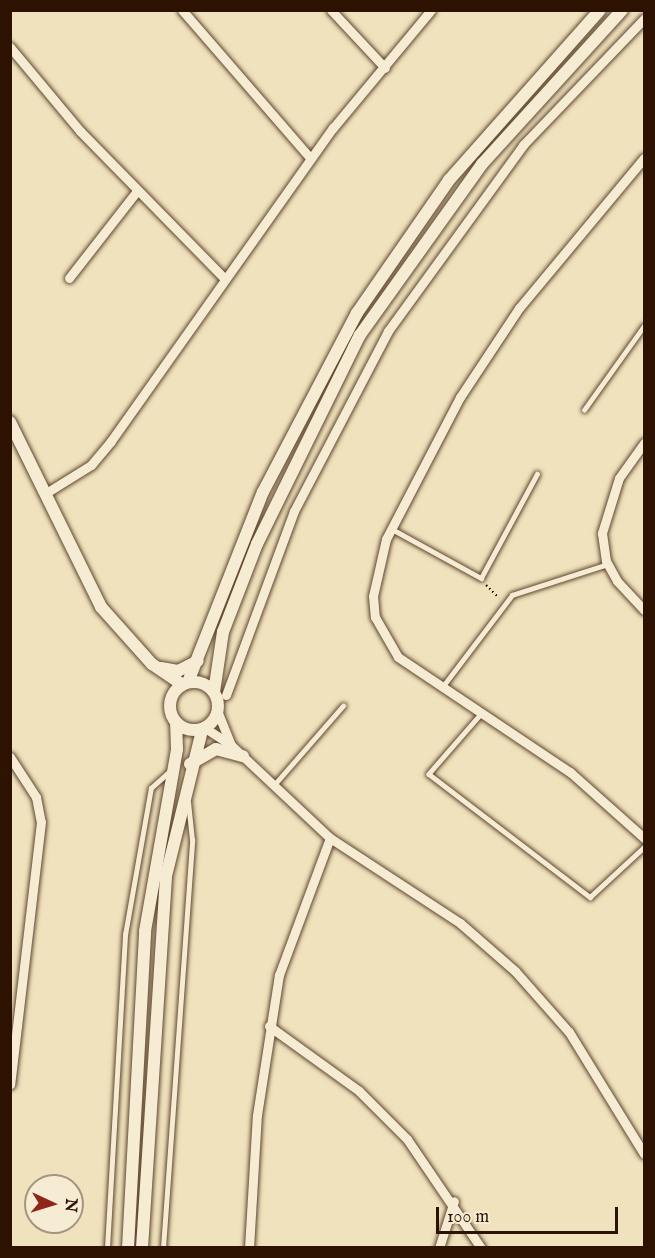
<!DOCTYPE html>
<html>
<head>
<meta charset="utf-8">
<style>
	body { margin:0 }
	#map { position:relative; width:655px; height:1258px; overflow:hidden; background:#f0e2bc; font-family:"IM FELL English",serif }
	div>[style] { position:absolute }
	.path>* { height:2px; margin-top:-1px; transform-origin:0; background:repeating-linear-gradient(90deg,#2e1201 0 1.5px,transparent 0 4.5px) }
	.roads { filter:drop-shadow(0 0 2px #5e4630) drop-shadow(0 0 2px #5e4630) }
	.service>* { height:4.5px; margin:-2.25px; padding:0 2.25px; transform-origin:2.25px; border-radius:2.25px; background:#f5ecd3 }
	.minor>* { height:9px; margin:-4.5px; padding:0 4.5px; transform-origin:4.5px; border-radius:4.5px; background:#f5ecd3 }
	.tertiary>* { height:12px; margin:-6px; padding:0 6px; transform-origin:6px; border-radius:6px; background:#f5ecd3 }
	.tertiary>.ring { margin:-6px; padding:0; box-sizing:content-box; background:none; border:12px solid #f5ecd3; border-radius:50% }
	span { translate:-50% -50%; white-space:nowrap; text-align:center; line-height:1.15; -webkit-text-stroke:4.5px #f5ecd3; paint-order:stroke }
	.frame { position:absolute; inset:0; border:12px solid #2e1201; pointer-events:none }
	.north { position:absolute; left:24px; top:1174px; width:60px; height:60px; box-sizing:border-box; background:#f5ecd3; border:2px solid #a5957f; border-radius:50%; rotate:94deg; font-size:16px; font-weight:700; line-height:24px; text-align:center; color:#2e1201 }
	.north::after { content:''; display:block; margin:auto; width:21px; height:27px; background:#8f2418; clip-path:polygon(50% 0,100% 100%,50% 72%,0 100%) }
	.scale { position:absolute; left:436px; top:1207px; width:182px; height:27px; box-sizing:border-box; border:3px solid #2e1201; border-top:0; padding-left:8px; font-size:18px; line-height:21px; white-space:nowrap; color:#2e1201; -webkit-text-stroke:4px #f5ecd3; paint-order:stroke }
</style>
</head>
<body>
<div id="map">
	<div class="path">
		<i style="left:486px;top:585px;width:18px;rotate:45deg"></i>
	</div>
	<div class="roads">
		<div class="service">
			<i style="left:584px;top:410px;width:103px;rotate:-54.5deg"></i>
			<i style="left:392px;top:529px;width:102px;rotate:28.8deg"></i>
			<i style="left:481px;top:578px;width:118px;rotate:-61.7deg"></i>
			<i style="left:443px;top:686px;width:114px;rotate:-52.8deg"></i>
			<i style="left:512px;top:595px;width:101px;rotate:-17.9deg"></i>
			<i style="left:482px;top:713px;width:81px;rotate:131deg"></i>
			<i style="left:429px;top:774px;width:203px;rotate:37.4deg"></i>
			<i style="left:590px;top:897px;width:74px;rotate:-42.8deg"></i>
			<i style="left:274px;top:785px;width:105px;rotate:-48.9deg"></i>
			<i style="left:107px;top:1248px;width:314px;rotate:-86.7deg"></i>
			<i style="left:125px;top:935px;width:149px;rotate:-80deg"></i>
			<i style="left:151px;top:788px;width:27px;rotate:-42deg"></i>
			<i style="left:163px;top:1248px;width:409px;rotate:-85.9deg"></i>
			<i style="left:192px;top:840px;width:38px;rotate:-96deg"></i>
		</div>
		<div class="minor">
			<i style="left:182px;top:10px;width:196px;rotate:49.1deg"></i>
			<i style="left:331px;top:10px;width:79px;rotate:47deg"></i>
			<i style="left:10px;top:47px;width:109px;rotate:50.2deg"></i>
			<i style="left:80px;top:131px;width:206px;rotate:45.6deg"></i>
			<i style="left:644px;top:158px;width:195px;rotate:129.8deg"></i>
			<i style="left:519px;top:308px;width:107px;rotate:123.5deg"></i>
			<i style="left:460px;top:397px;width:160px;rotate:117.5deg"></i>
			<i style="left:386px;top:539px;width:58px;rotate:102.8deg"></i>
			<i style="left:373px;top:596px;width:21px;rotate:85deg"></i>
			<i style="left:375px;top:617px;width:46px;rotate:60.1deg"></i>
			<i style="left:398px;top:657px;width:207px;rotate:33.8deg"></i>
			<i style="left:570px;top:772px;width:99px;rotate:41.7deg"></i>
			<i style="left:69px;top:278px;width:110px;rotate:-52deg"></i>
			<i style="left:644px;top:443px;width:43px;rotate:125.5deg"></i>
			<i style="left:619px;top:478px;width:58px;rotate:107.2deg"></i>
			<i style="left:602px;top:533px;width:28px;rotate:82deg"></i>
			<i style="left:606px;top:561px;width:23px;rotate:61deg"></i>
			<i style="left:617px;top:581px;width:40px;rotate:47deg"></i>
			<i style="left:46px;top:493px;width:53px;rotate:-31.9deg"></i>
			<i style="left:91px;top:465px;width:31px;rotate:-50deg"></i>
			<i style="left:111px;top:441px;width:384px;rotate:-54.7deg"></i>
			<i style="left:333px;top:128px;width:153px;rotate:-50.3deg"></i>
			<i style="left:226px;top:695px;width:196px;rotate:-69.7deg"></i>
			<i style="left:294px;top:511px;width:203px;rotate:-62.4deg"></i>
			<i style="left:388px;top:331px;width:230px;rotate:-54deg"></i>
			<i style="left:523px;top:145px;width:175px;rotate:-46.2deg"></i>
			<i style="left:218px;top:713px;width:32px;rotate:68deg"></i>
			<i style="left:205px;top:728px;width:31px;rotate:33deg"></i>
			<i style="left:231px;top:745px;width:136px;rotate:43.2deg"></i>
			<i style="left:330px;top:838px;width:155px;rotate:33.2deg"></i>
			<i style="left:460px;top:923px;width:73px;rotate:41.1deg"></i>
			<i style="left:515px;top:971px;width:81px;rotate:48.5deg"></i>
			<i style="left:569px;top:1032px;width:143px;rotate:58.4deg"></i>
			<i style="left:10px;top:757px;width:48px;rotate:57deg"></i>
			<i style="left:36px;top:797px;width:25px;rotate:79deg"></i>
			<i style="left:41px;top:822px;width:264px;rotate:96.7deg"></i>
			<i style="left:269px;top:1026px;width:111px;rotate:35.8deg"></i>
			<i style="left:359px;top:1091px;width:68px;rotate:45deg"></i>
			<i style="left:407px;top:1139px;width:132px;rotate:55.8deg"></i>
			<i style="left:249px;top:1248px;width:133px;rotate:-86.6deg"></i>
			<i style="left:257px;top:1115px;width:142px;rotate:-81.1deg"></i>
			<i style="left:279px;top:975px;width:146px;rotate:-69.6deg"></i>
			<i style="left:439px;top:1248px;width:49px;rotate:-72.3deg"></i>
		</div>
		<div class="tertiary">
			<i style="left:10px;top:422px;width:206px;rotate:63.8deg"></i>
			<i style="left:101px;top:607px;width:76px;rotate:48.2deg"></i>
			<i style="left:152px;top:664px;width:37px;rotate:34deg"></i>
			<i style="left:161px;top:668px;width:17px;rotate:10deg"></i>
			<i style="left:178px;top:671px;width:22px;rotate:-27deg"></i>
			<i class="ring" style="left:170px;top:682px;width:36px;height:36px"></i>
			<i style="left:188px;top:682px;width:204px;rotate:-68.5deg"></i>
			<i style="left:263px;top:492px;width:202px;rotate:-62.3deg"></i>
			<i style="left:357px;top:313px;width:162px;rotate:-55.3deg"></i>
			<i style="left:449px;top:180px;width:227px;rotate:-48.4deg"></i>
			<i style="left:214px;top:692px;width:61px;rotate:-81.5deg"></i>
			<i style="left:223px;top:632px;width:94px;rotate:-68.9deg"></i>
			<i style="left:257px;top:544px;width:233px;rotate:-63.8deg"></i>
			<i style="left:360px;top:335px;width:210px;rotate:-54.5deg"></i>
			<i style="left:482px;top:164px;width:208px;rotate:-47.7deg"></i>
			<i style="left:190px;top:764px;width:30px;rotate:-30deg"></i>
			<i style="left:216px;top:749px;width:28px;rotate:15deg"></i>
			<i style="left:128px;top:1248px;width:317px;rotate:-86.9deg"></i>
			<i style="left:145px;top:931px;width:185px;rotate:-80deg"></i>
			<i style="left:177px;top:749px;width:26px;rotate:-92deg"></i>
			<i style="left:142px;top:1248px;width:373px;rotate:-86.3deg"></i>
			<i style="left:166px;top:876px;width:150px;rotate:-76.1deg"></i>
		</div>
	</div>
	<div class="frame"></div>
	<div class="north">N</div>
	<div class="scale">100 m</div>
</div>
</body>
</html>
